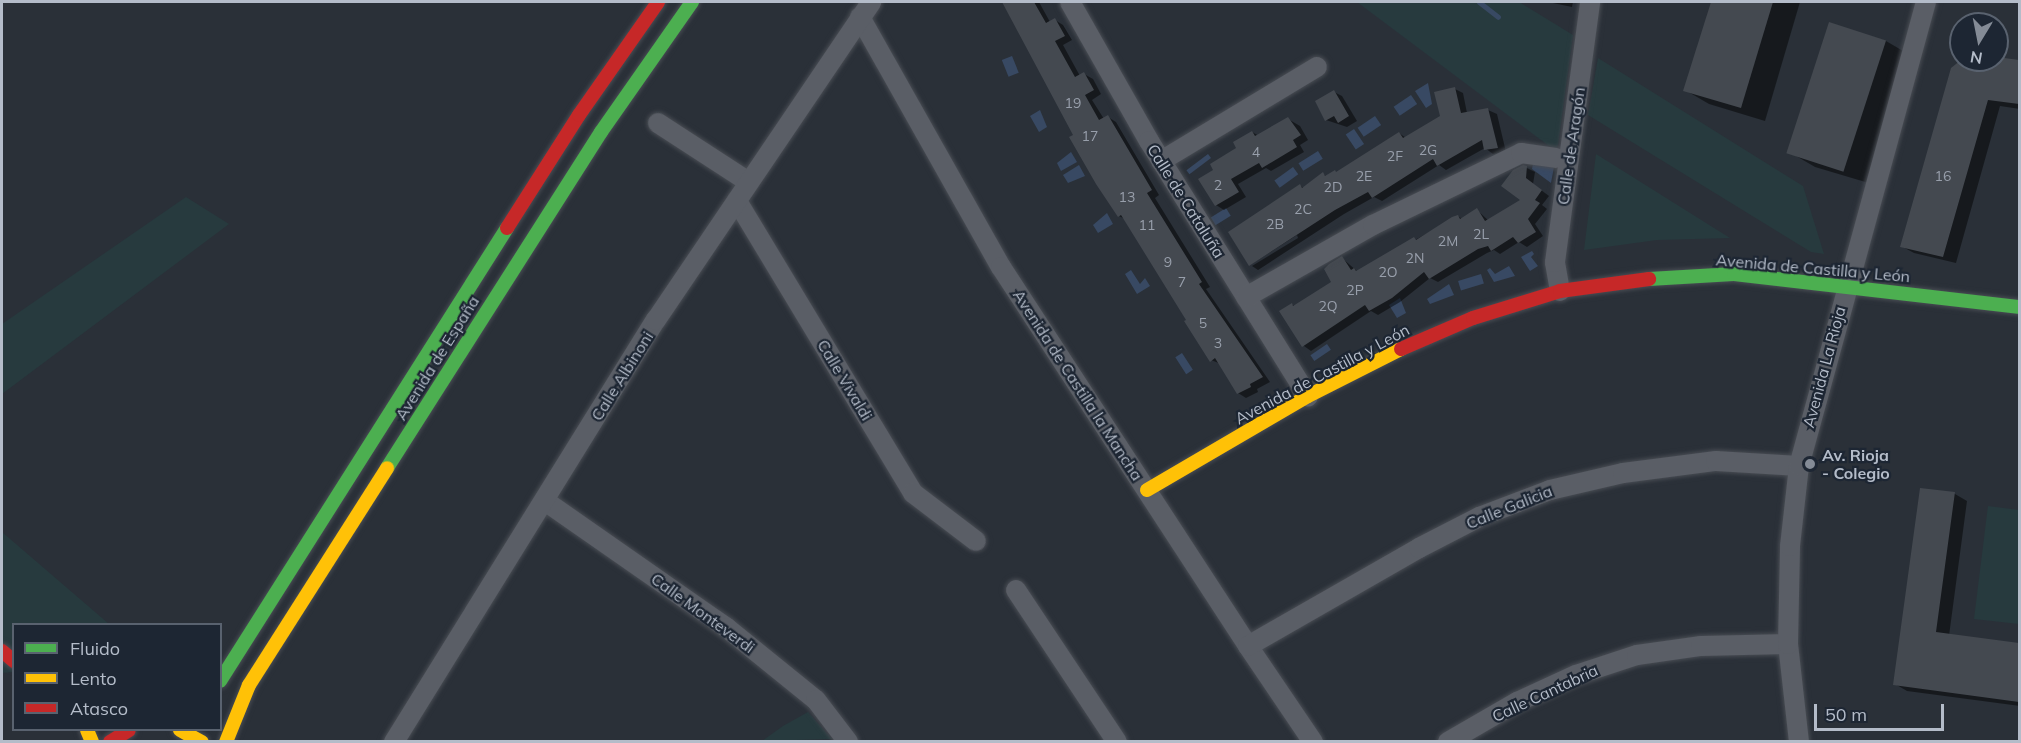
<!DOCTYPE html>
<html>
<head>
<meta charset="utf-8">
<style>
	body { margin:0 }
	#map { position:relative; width:2021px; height:743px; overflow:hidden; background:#2a3038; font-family:Mulish,sans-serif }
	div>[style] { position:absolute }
	.green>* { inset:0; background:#273a3e }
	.water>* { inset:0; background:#384963; transform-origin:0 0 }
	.shadow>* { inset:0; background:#0007 }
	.stream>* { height:5px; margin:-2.5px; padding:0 2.5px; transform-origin:2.5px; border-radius:2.5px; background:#384963 }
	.building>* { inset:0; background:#444950; transform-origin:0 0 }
	.roads { filter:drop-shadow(0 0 2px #484c53) drop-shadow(0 0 2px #484c53) }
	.street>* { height:20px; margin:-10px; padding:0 10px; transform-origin:10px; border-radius:10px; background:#5a5e66 }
	.fast>* { height:14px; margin:-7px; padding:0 7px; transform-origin:7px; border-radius:7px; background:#4caf50 }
	.slow>* { height:14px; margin:-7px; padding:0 7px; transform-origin:7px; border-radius:7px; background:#ffc107 }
	.jam>* { height:14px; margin:-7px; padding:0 7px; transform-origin:7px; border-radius:7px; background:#c62828 }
	.dots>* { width:16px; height:16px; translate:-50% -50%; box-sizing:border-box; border:3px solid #1d2633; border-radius:50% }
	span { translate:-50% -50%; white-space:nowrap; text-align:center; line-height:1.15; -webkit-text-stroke:4.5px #1d2633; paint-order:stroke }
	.number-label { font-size:14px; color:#989fab }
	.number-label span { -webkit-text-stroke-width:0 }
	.street-label { font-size:16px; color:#b4bcc9 }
	.poi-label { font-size:16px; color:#b4bcc9; font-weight:700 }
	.left { translate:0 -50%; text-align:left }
	.frame { position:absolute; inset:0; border:3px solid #b4bcc9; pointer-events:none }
	.legend { position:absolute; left:12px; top:623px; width:210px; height:108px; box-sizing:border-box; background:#1d2633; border:2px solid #59626f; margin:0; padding:8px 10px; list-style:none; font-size:18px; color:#b4bcc9 }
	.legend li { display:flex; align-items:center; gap:12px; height:30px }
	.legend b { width:30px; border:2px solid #59626f }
	.north { position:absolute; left:1949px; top:12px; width:60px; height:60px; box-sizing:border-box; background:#1d2633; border:2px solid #59626f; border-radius:50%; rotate:190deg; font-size:16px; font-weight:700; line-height:24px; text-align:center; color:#b4bcc9 }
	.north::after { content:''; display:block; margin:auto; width:21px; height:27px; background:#848b96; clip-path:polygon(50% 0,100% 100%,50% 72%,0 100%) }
	.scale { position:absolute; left:1814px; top:704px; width:130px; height:27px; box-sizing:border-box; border:3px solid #b4bcc9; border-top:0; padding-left:8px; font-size:18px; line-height:21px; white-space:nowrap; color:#b4bcc9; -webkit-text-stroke:4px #1d2633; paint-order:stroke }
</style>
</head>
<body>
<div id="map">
	<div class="green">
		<i style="clip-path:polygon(1357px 2px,1519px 2px,1573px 35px,1557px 152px)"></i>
		<i style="clip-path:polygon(1598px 58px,1803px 186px,1824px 254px,1811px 252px,1588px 115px)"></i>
		<i style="clip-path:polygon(1596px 154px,1730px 238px,1657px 240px,1584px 250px)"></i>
		<i style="clip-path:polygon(186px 197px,229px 224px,2px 394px,2px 324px)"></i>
		<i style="clip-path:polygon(1988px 506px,2019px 510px,2019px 624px,1974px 619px)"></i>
		<i style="clip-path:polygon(2px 532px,109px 624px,14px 624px,13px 672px,2px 673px)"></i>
		<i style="clip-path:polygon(808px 712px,832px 739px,762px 741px,783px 726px)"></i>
	</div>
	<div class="water">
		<i style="left:1012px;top:56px;width:18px;height:11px;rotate:68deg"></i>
		<i style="clip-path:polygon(1428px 83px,1432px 104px,1426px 108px,1415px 91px)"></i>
		<i style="left:1411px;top:95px;width:11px;height:21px;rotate:56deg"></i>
		<i style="clip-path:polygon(1040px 110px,1047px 127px,1039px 132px,1030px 116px)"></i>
		<i style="left:1375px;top:116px;width:11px;height:21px;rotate:56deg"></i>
		<i style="left:1354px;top:129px;width:18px;height:10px;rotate:56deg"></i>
		<i style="left:1318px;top:151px;width:9px;height:23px;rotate:58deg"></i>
		<i style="clip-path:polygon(1071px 152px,1077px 162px,1061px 171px,1057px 163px)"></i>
		<i style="left:1208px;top:154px;width:5px;height:27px;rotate:53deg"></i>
		<i style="clip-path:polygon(1533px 164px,1554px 167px,1551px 183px,1532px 169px)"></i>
		<i style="clip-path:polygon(1079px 165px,1085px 176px,1068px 183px,1063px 175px)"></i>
		<i style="left:1293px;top:167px;width:9px;height:23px;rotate:54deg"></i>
		<i style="left:1226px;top:208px;width:9px;height:18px;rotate:58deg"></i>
		<i style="clip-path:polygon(1107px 213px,1113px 224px,1098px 233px,1093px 225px)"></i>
		<i style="clip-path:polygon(1532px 251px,1534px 254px,1531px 257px,1538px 266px,1530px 271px,1521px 257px)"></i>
		<i style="clip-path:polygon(1509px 266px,1515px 276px,1494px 282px,1487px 270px,1490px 268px,1495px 274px)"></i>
		<i style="clip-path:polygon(1131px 270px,1140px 284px,1145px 278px,1150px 286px,1137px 294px,1125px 274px)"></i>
		<i style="left:1481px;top:274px;width:10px;height:24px;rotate:73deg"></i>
		<i style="clip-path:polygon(1449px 284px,1454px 295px,1430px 304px,1427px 299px)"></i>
		<i style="clip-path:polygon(1400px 298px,1406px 313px,1397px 318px,1389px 305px)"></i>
		<i style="left:1327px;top:344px;width:7px;height:20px;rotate:56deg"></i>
		<i style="left:1182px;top:353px;width:20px;height:8px;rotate:57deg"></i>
	</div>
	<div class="shadow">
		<i style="clip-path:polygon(1004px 2px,1039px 2px,1050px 22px,1055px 20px,1063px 25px,1072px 40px,1063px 45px,1080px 76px,1084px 74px,1093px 79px,1101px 94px,1092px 100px,1104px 119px,1108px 117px,1116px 122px,1159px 195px,1155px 198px,1210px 287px,1206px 289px,1270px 382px,1257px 389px,1258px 392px,1246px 398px,1238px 393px,1221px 364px,1211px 360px,1125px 219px,1119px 216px)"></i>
		<i style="clip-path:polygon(1548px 2px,1573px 2px,1572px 7px)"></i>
		<i style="clip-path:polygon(1713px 2px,1800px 2px,1765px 121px,1709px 104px,1685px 90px)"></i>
		<i style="clip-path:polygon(1830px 24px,1886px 41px,1910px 55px,1872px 184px,1815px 167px,1791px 153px)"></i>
		<i style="clip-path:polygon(1997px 59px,2020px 62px,2020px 109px,2000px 106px,1956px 263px,1914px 253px,1901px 246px,1964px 60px)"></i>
		<i style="clip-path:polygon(1455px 89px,1463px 93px,1467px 113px,1488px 110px,1497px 114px,1506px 152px,1493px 154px,1485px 148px,1446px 170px,1439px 165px,1382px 201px,1374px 197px,1344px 214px,1258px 270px,1252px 266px,1298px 238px,1297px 235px,1250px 265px,1300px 186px,1304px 188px,1323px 174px,1327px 177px,1337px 173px,1399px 133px,1406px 138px,1441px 117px)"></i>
		<i style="clip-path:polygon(1334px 92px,1342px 96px,1357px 121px,1347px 127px,1326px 120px)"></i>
		<i style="clip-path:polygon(1288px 119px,1300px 126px,1308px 140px,1300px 145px,1304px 152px,1271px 171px,1266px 168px,1238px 184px,1246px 197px,1224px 210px,1216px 205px,1215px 170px,1252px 132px,1259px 136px)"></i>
		<i style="clip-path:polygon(1527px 168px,1535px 172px,1533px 184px,1549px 196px,1542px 205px,1547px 209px,1535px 224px,1543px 236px,1527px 247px,1519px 242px,1500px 254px,1494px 250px,1487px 253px,1438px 282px,1430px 278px,1400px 302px,1378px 315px,1371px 311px,1311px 351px,1304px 346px,1281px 311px,1292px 305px,1295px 306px,1333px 282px,1342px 258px,1358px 272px,1458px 216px,1462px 219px,1477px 210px,1489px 221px,1522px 200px,1514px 172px)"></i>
		<i style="clip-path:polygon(1921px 489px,1955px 494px,1967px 501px,1949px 636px,2020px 645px,2020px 706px,1907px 691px,1895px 684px)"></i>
	</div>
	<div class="stream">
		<i style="left:1479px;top:2px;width:24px;rotate:38deg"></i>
	</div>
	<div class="building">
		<i style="clip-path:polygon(1002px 2px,1034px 2px,1046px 23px,1055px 18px,1065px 36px,1055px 41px,1075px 77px,1084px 72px,1094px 90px,1085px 95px,1099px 120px,1108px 115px,1152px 190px,1147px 193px,1202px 282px,1199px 284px,1263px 377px,1250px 384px,1251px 387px,1237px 394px,1215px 358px,1210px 362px,1184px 321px,1186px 320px,1126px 223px,1121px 215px,1118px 217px,1096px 184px,1069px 137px,1073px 135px)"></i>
		<i style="clip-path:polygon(1711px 2px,1773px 2px,1741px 108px,1683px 91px)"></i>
		<i style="left:1829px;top:22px;width:60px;height:138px;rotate:18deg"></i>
		<i style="clip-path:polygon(1997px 57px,2019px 60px,2019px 104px,1988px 100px,1943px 257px,1900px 247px,1951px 68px,1961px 60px,1997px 60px)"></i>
		<i style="clip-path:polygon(1455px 87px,1461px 113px,1488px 108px,1498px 148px,1484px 150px,1482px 140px,1437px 166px,1433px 159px,1372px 198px,1368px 192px,1335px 210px,1249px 266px,1228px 232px,1300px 184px,1302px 188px,1323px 172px,1325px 176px,1335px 170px,1336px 172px,1399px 132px,1403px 138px,1440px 116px,1434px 92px)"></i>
		<i style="clip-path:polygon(1334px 90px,1349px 116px,1338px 123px,1334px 116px,1325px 121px,1315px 101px)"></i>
		<i style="clip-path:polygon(1288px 117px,1301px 135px,1293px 140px,1297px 147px,1262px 168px,1259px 163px,1231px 179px,1239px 192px,1215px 206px,1198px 179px,1213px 170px,1210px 164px,1236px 148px,1233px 142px,1252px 131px,1255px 136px)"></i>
		<i style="clip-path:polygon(1523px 165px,1527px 166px,1526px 178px,1542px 190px,1535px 200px,1540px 203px,1528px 219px,1536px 232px,1518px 243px,1513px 237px,1491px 251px,1488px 246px,1478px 249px,1429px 279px,1424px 272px,1392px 298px,1369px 311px,1365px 305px,1302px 347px,1279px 311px,1292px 303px,1293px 306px,1331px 282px,1324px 269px,1329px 264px,1342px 256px,1351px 270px,1354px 268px,1356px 271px,1414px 237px,1416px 240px,1452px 217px,1458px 215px,1460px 219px,1477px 208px,1485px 221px,1520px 200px,1501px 186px,1513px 170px)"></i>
		<i style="clip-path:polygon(1920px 488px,1955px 492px,1936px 632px,2019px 643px,2019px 702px,1893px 685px)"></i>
	</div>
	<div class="roads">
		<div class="street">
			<i style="left:1070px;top:2px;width:160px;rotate:60.4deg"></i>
			<i style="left:1149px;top:141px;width:301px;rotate:58.1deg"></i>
			<i style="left:860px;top:17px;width:287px;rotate:60.6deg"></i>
			<i style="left:1001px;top:267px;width:452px;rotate:56.9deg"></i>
			<i style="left:1248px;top:646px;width:116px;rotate:55.9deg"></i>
			<i style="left:658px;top:123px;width:108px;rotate:33deg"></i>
			<i style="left:1161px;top:161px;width:182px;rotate:-31.1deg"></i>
			<i style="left:737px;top:201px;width:341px;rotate:58.9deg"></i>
			<i style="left:913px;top:493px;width:79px;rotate:37.3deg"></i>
			<i style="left:1560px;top:291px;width:29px;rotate:-100deg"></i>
			<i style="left:1555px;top:262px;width:262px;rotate:-82.3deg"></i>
			<i style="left:1246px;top:297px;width:146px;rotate:-29.6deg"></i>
			<i style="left:1373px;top:225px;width:165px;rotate:-25.9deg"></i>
			<i style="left:1521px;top:153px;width:35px;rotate:8deg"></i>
			<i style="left:545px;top:501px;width:222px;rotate:34.9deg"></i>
			<i style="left:727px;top:628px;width:114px;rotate:39deg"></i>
			<i style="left:816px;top:700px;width:53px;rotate:52.7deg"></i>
			<i style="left:1016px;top:590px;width:182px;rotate:56.4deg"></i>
			<i style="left:1248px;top:646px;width:197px;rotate:-29.8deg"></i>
			<i style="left:1419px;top:548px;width:68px;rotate:-27.3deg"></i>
			<i style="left:1479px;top:517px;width:76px;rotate:-20.8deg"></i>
			<i style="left:1550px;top:490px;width:75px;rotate:-13.1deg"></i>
			<i style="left:1623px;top:473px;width:94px;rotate:-7.4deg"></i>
			<i style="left:1716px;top:461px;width:83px;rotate:3.4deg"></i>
			<i style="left:394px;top:742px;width:497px;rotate:-58.2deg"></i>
			<i style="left:656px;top:320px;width:384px;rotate:-55.9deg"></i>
			<i style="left:1448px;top:742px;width:80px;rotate:-30.1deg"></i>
			<i style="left:1517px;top:702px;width:65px;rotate:-24.6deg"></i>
			<i style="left:1576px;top:675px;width:64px;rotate:-18.2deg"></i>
			<i style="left:1637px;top:655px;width:65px;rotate:-8deg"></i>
			<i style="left:1701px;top:646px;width:87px;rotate:-1.3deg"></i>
			<i style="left:1799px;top:742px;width:99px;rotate:-96.4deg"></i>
			<i style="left:1788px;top:644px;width:98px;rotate:-88.8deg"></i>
			<i style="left:1790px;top:546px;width:81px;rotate:-83.6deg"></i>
			<i style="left:1799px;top:466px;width:481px;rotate:-74.7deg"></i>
		</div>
		<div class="fast">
			<i style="left:1649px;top:279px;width:85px;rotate:-3.4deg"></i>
			<i style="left:1734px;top:274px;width:288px;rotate:6.6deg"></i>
			<i style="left:387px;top:468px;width:398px;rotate:-57.5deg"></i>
			<i style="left:601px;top:132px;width:159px;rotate:-55deg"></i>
			<i style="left:220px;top:681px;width:536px;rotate:-57.64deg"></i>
		</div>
		<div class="slow">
			<i style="left:1147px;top:490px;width:186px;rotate:-30.3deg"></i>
			<i style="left:1308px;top:396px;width:104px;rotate:-26.8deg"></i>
			<i style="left:87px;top:730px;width:13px;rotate:67deg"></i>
			<i style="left:180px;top:730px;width:25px;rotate:29deg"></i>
			<i style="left:226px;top:742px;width:61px;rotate:-68deg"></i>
			<i style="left:249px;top:685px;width:257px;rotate:-57.5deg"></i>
		</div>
		<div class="jam">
			<i style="left:507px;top:228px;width:134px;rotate:-57.5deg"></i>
			<i style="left:579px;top:115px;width:138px;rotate:-55deg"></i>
			<i style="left:1401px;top:349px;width:78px;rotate:-23.3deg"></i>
			<i style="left:1473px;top:318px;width:91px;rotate:-17.2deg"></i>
			<i style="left:1560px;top:291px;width:90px;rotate:-7.7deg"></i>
			<i style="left:2px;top:651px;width:16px;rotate:40deg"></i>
			<i style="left:110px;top:742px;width:22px;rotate:-32deg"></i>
		</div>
	</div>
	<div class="dots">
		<i style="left:1810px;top:464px;background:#848b96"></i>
	</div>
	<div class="number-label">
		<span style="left:1073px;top:103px">19</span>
		<span style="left:1090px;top:136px">17</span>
		<span style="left:1428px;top:150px">2G</span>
		<span style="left:1256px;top:152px">4</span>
		<span style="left:1395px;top:156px">2F</span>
		<span style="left:1364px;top:176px">2E</span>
		<span style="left:1943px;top:176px">16</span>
		<span style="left:1218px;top:185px">2</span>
		<span style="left:1333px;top:187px">2D</span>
		<span style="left:1127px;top:197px">13</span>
		<span style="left:1303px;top:209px">2C</span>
		<span style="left:1275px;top:224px">2B</span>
		<span style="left:1147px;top:225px">11</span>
		<span style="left:1481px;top:234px">2L</span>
		<span style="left:1448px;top:241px">2M</span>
		<span style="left:1415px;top:258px">2N</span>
		<span style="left:1168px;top:262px">9</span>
		<span style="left:1388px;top:272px">2O</span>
		<span style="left:1182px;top:282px">7</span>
		<span style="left:1355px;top:290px">2P</span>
		<span style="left:1328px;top:306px">2Q</span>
		<span style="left:1203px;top:323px">5</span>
		<span style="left:1218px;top:343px">3</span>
	</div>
	<div class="street-label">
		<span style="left:1571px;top:146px;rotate:-82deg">Calle de Aragón</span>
		<span style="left:1186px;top:201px;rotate:58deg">Calle de Cataluña</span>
		<span style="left:1813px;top:268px;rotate:5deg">Avenida de Castilla y León</span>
		<span style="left:437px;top:358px;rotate:-58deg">Avenida de España</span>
		<span style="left:1824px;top:367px;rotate:-75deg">Avenida La Rioja</span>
		<span style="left:1322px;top:374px;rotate:-28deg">Avenida de Castilla y León</span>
		<span style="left:622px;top:376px;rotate:-58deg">Calle Albinoni</span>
		<span style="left:845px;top:380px;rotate:59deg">Calle Vivaldi</span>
		<span style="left:1078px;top:385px;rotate:57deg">Avenida de Castilla la Mancha</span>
		<span style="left:1509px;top:507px;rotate:-22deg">Calle Galicia</span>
		<span style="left:703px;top:613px;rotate:36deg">Calle Monteverdi</span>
		<span style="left:1545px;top:693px;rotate:-25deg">Calle Cantabria</span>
	</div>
	<div class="poi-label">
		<span class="left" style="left:1822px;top:464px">Av. Rioja<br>- Colegio</span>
	</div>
	<div class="frame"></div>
	<ul class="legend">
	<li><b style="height:8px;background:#4caf50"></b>Fluido</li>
	<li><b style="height:8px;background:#ffc107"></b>Lento</li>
	<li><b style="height:8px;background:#c62828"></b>Atasco</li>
	</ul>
	<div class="north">N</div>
	<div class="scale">50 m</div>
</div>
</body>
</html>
